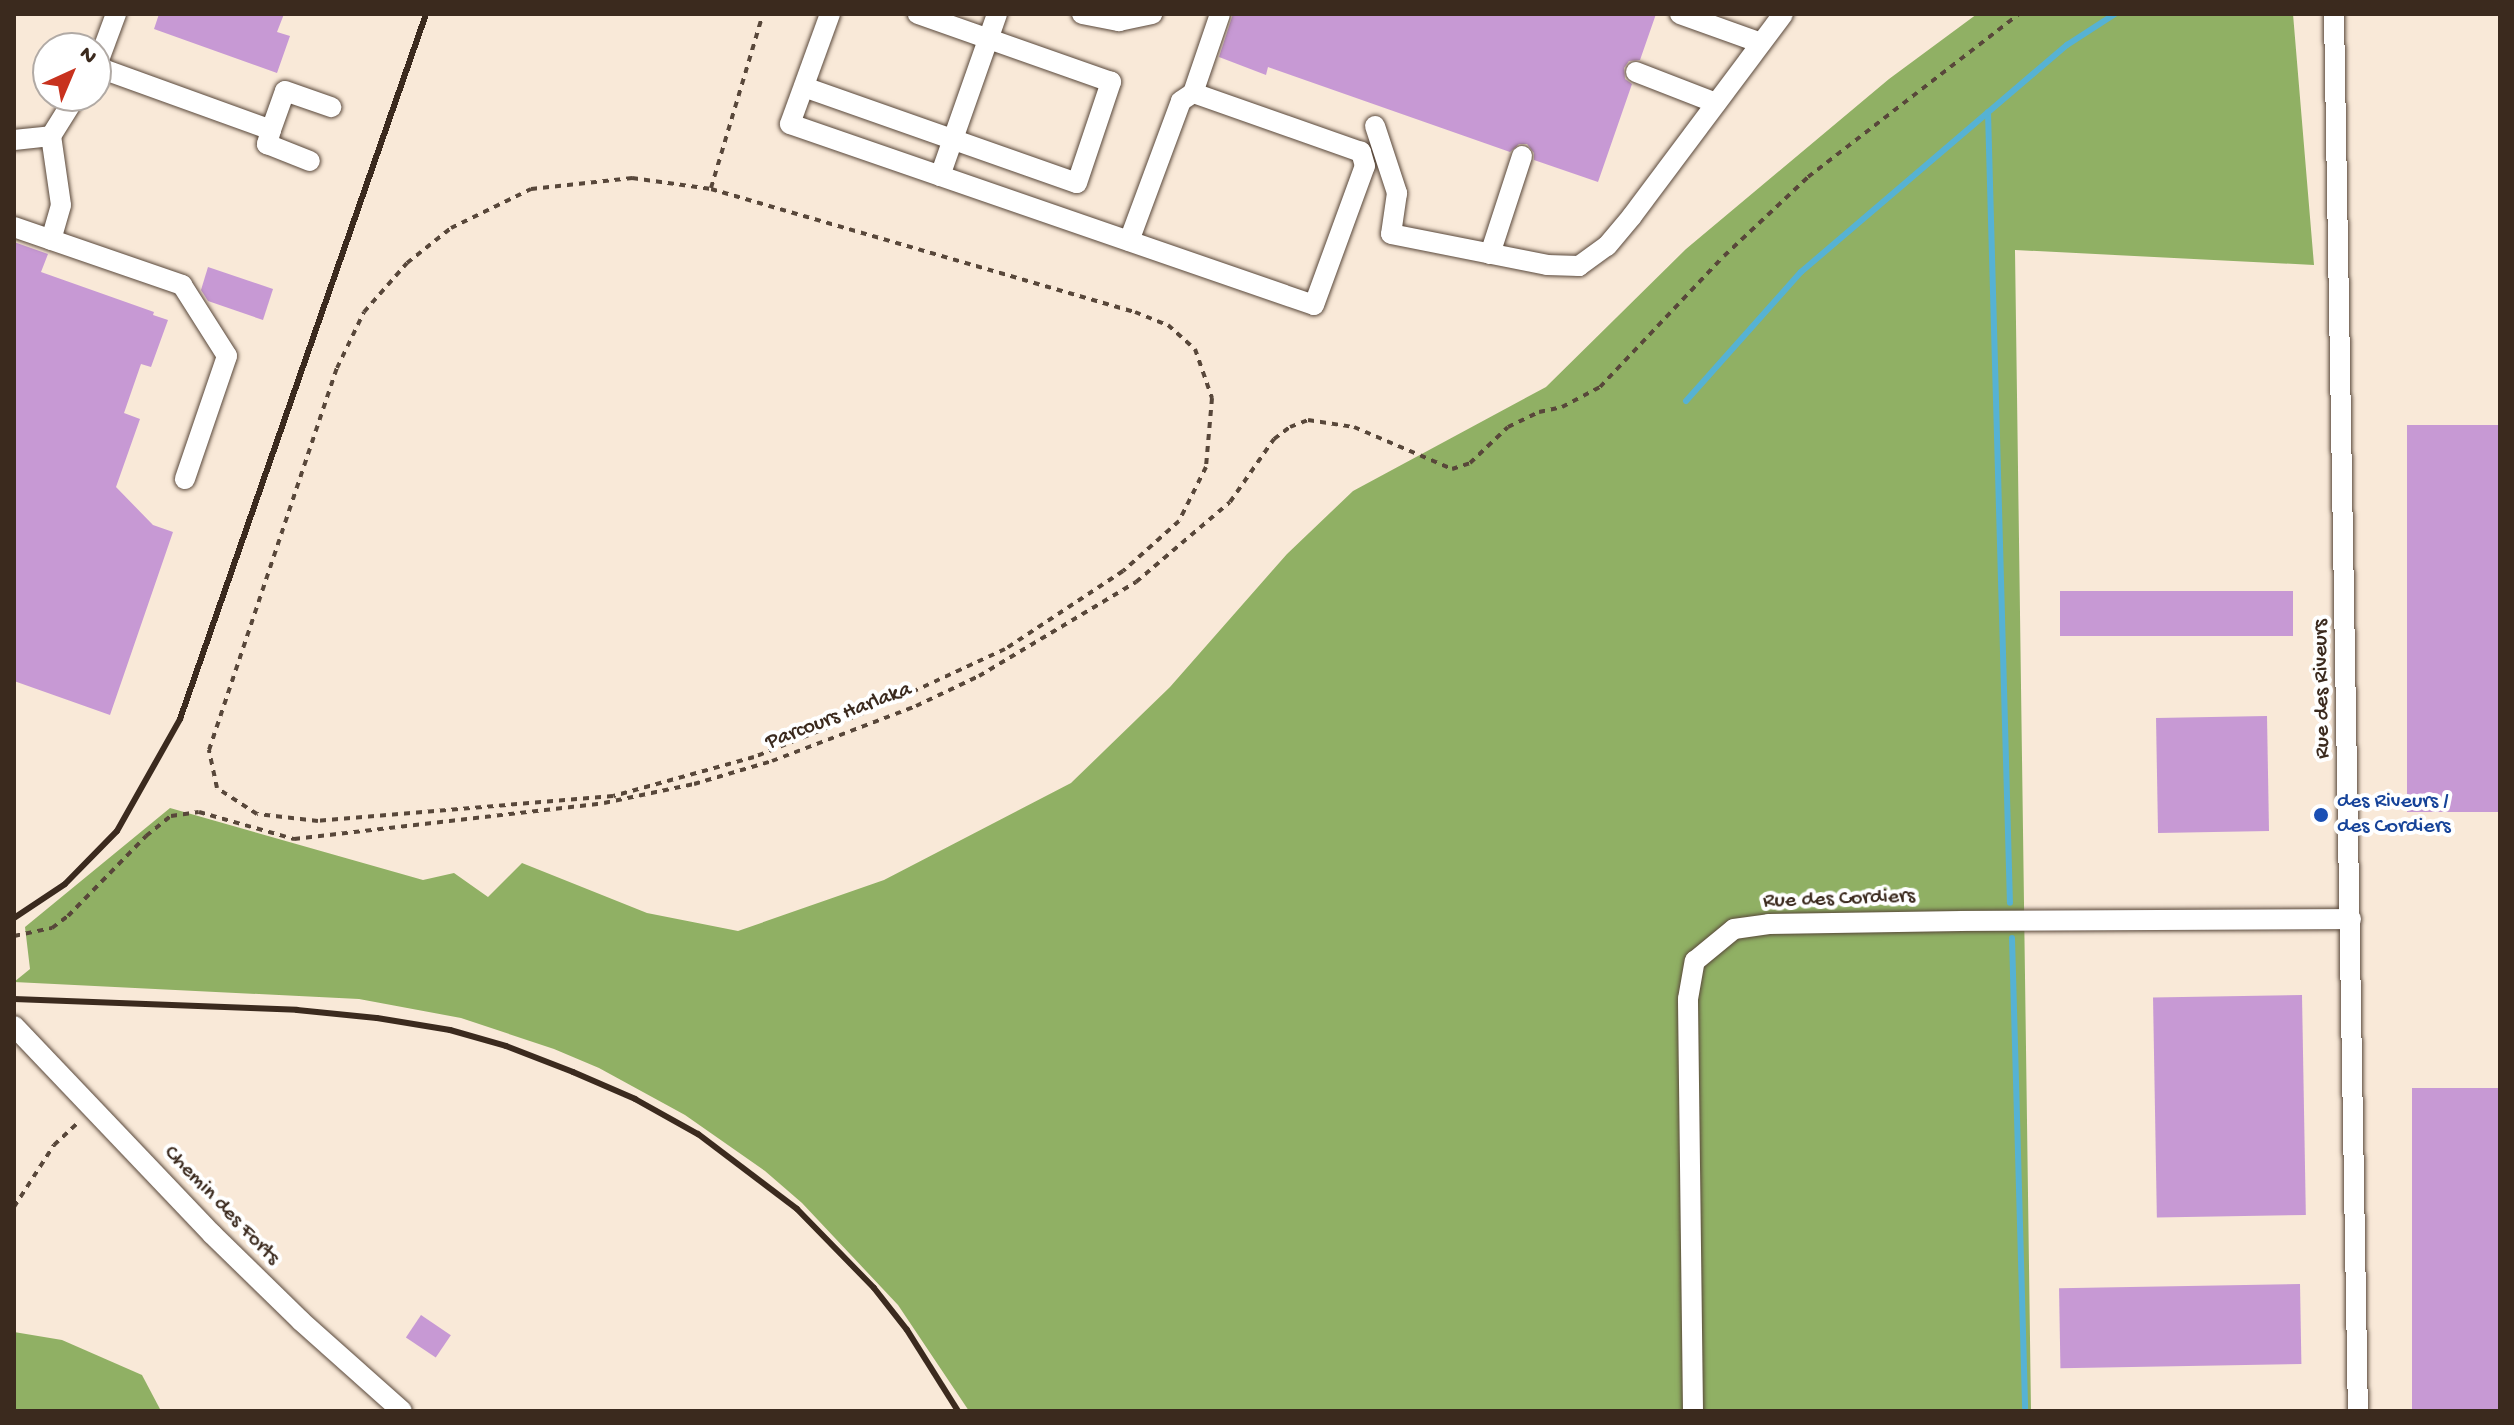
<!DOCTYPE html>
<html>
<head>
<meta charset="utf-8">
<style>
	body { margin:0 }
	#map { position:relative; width:2514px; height:1425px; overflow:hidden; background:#f9e9d8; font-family:"Gochi Hand",sans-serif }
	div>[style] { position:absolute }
	.forest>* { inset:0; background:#90b064 }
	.stream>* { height:6px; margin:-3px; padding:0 3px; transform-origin:3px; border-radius:3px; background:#56b2d4 }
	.building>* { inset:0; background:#c799d4; transform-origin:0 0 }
	.path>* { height:4px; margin-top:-2px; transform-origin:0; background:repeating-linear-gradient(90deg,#58473a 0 6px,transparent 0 12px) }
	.roads { filter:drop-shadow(0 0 2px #58473a) drop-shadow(0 0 2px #58473a) }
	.minor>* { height:20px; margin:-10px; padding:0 10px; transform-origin:10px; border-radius:10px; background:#fff }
	.rail>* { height:6px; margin:-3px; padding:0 3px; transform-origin:3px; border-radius:3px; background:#3b2a1e }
	.dots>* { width:22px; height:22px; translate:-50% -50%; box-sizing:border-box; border:4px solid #fff; border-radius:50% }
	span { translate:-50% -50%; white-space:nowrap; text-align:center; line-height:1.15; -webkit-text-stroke:8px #fff; paint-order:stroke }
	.street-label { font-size:22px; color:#3b2a1e }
	.transit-label { font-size:22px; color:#164399 }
	.left { translate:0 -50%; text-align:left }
	.frame { position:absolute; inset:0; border:16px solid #3b2a1e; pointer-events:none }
	.north { position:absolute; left:32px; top:32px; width:80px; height:80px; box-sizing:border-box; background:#fff; border:2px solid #b1aaa5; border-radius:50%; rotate:44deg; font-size:22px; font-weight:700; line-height:32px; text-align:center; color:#3b2a1e }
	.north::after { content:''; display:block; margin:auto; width:28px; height:36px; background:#c8321e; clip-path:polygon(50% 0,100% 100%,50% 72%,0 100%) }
</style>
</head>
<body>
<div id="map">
	<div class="forest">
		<i style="clip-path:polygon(1977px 14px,2293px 14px,2314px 265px,2015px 250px,2031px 1411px,969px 1411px,898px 1305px,802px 1203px,765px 1171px,685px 1115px,599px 1068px,554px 1049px,461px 1018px,359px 999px,14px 982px,30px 969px,25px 927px,170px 808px,423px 880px,454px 873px,488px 897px,522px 863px,647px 913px,738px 931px,884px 880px,1071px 783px,1170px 687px,1287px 554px,1353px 491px,1546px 387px,1686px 249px,1889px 79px)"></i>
		<i style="clip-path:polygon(14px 1332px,62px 1340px,142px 1375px,161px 1411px,14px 1411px)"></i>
	</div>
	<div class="stream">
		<i style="left:1988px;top:112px;width:791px;rotate:88.41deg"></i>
		<i style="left:1686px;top:401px;width:173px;rotate:-48.3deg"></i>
		<i style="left:1801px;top:272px;width:350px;rotate:-40.5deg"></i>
		<i style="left:2067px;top:45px;width:57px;rotate:-32.9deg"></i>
		<i style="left:2012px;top:938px;width:473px;rotate:88.4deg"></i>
	</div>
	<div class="building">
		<i style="clip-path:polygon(159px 14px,284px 14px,277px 32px,290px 36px,277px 73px,154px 29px)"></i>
		<i style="clip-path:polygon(1233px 14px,1656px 14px,1640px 60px,1629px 61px,1624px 68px,1625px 79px,1632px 84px,1598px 182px,1534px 160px,1534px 153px,1527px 144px,1519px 144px,1510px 152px,1268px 67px,1266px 75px,1219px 57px)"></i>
		<i style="clip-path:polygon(14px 242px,48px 254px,41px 272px,154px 312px,153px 315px,168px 320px,151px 367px,141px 364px,124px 413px,140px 419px,116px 487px,153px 525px,173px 532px,110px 715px,14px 681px)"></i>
		<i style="clip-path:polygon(208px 267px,273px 289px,263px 320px,208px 301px,201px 290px)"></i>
		<i style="left:2500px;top:425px;width:387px;height:93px;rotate:90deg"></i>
		<i style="left:2293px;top:591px;width:45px;height:233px;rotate:90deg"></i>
		<i style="left:2267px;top:716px;width:115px;height:111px;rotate:89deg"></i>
		<i style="left:2302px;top:995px;width:220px;height:149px;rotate:89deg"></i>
		<i style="left:2500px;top:1088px;width:323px;height:88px;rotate:90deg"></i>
		<i style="left:2300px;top:1284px;width:80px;height:241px;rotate:89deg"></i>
		<i style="left:421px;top:1315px;width:36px;height:27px;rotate:34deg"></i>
	</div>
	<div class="path">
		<i style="left:632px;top:178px;width:80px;rotate:7.9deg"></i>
		<i style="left:711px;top:189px;width:441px;rotate:16.2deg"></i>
		<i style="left:1135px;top:312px;width:35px;rotate:22deg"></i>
		<i style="left:1168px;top:325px;width:36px;rotate:42deg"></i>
		<i style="left:1195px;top:349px;width:52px;rotate:70.9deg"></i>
		<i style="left:1212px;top:398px;width:69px;rotate:95deg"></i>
		<i style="left:1206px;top:467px;width:60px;rotate:116.6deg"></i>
		<i style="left:1179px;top:521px;width:75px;rotate:138.2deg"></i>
		<i style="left:1123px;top:571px;width:141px;rotate:146.5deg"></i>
		<i style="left:1005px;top:649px;width:131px;rotate:155.2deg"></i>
		<i style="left:886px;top:704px;width:142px;rotate:158.1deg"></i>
		<i style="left:754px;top:757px;width:146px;rotate:164.5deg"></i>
		<i style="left:613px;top:796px;width:296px;rotate:175.2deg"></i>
		<i style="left:318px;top:821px;width:61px;rotate:-173.5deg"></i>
		<i style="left:257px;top:814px;width:48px;rotate:-147deg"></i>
		<i style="left:217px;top:788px;width:39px;rotate:-102deg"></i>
		<i style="left:209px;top:750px;width:403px;rotate:-71.5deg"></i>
		<i style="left:337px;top:368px;width:62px;rotate:-64.3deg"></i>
		<i style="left:364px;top:312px;width:65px;rotate:-48.7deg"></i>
		<i style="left:407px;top:263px;width:56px;rotate:-38.5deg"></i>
		<i style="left:451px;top:228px;width:89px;rotate:-26deg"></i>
		<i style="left:531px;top:189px;width:102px;rotate:-6.2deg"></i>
		<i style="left:711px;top:188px;width:182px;rotate:-73.4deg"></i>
		<i style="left:14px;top:936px;width:39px;rotate:-12deg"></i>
		<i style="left:52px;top:928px;width:20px;rotate:-37deg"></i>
		<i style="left:68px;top:916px;width:112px;rotate:-45.7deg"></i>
		<i style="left:146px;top:836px;width:32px;rotate:-39deg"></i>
		<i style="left:171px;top:816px;width:28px;rotate:-8deg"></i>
		<i style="left:199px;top:812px;width:99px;rotate:15.9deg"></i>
		<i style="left:294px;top:839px;width:312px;rotate:-6.6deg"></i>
		<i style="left:604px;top:803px;width:92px;rotate:-11.9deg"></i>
		<i style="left:694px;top:784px;width:81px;rotate:-16.4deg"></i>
		<i style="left:772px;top:761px;width:154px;rotate:-20.9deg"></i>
		<i style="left:916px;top:706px;width:70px;rotate:-25.5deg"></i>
		<i style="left:979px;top:676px;width:183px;rotate:-30.9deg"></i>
		<i style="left:1136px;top:582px;width:123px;rotate:-40.4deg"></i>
		<i style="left:1230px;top:502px;width:77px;rotate:-55.1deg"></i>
		<i style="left:1274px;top:439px;width:20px;rotate:-37deg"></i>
		<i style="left:1290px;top:427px;width:19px;rotate:-21deg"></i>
		<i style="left:1308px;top:420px;width:47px;rotate:8.7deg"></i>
		<i style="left:1354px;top:427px;width:107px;rotate:23.2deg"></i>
		<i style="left:1452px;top:469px;width:19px;rotate:-18deg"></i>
		<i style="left:1470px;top:463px;width:52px;rotate:-43.5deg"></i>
		<i style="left:1508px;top:427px;width:34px;rotate:-26deg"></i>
		<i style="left:1539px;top:412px;width:24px;rotate:-12deg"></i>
		<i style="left:1562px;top:407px;width:43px;rotate:-27.8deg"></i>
		<i style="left:1600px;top:387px;width:180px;rotate:-46.6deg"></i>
		<i style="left:1724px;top:256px;width:115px;rotate:-43.2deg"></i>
		<i style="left:1808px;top:177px;width:267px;rotate:-37.7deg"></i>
		<i style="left:14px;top:1207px;width:74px;rotate:-57.2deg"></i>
		<i style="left:54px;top:1145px;width:35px;rotate:-43deg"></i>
	</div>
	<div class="roads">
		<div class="minor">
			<i style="left:830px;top:14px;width:117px;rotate:110deg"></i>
			<i style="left:790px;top:124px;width:554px;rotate:19.06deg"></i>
			<i style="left:1314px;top:305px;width:148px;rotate:-69.9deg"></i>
			<i style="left:1365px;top:166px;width:15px;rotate:-106deg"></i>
			<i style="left:1361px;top:152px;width:178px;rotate:-160.6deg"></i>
			<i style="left:1193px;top:93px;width:83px;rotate:-71.1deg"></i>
			<i style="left:1082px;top:14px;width:38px;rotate:11deg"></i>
			<i style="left:1119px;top:21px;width:34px;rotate:-12deg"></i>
			<i style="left:1680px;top:14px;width:86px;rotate:19.7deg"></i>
			<i style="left:2334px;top:14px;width:1397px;rotate:89.02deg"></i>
			<i style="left:97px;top:67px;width:185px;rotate:19.9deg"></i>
			<i style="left:271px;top:130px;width:41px;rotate:-70.3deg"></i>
			<i style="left:285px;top:91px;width:49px;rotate:19.2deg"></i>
			<i style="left:96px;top:68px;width:58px;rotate:-69.7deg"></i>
			<i style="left:1636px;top:72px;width:86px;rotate:21.2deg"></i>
			<i style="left:804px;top:87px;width:289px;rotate:19.4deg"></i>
			<i style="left:1077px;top:183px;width:107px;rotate:-71.4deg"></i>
			<i style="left:1111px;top:82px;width:205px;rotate:-160.6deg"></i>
			<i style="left:1375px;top:126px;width:71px;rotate:71.8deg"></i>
			<i style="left:1397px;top:193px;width:41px;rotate:98.3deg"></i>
			<i style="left:1391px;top:234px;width:159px;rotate:11.2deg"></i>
			<i style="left:1547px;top:265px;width:32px;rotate:2deg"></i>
			<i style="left:1579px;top:266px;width:34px;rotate:-36deg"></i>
			<i style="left:1607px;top:246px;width:39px;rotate:-50deg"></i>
			<i style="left:1632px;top:216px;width:252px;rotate:-53.2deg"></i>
			<i style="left:271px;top:130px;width:15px;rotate:106deg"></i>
			<i style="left:267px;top:144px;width:46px;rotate:21.6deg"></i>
			<i style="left:14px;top:140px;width:37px;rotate:-6deg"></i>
			<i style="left:940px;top:176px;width:172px;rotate:-70.6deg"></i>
			<i style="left:14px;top:227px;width:178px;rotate:19deg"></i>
			<i style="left:182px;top:285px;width:84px;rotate:57.6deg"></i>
			<i style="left:227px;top:356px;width:130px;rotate:108.9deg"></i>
			<i style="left:51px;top:240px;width:36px;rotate:-74deg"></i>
			<i style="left:61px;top:205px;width:70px;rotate:-98.2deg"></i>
			<i style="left:51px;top:136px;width:47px;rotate:-58deg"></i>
			<i style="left:1129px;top:241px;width:149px;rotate:-69.6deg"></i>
			<i style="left:1181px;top:101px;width:14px;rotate:-34deg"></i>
			<i style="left:1490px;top:254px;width:103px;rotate:-71.9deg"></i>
			<i style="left:14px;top:1026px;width:287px;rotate:46.4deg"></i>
			<i style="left:212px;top:1234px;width:124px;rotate:44.3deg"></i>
			<i style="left:301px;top:1321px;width:135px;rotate:41.7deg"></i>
			<i style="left:1693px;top:1411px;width:412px;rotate:-90.7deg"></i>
			<i style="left:1688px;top:999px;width:39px;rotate:-80deg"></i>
			<i style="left:1695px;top:961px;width:50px;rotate:-39.4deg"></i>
			<i style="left:1734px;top:929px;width:35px;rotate:-8deg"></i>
			<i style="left:1769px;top:924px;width:193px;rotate:-0.9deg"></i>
			<i style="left:1962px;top:921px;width:389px;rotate:-0.3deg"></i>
		</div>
	</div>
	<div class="rail">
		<i style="left:14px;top:918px;width:61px;rotate:-33.7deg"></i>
		<i style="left:65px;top:884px;width:74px;rotate:-45.5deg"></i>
		<i style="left:117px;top:831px;width:129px;rotate:-60.6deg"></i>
		<i style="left:180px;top:719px;width:747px;rotate:-70.76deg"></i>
		<i style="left:14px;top:999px;width:283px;rotate:2.2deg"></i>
		<i style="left:297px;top:1010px;width:80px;rotate:5.7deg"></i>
		<i style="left:377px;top:1018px;width:74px;rotate:9.3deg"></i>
		<i style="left:450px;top:1030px;width:58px;rotate:15.9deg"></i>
		<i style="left:506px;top:1046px;width:72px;rotate:21.2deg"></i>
		<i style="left:573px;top:1072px;width:68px;rotate:23.5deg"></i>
		<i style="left:635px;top:1099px;width:72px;rotate:29.1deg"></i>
		<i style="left:698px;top:1134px;width:124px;rotate:37.1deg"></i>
		<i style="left:797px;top:1209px;width:110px;rotate:45.7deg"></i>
		<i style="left:874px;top:1288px;width:53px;rotate:51.8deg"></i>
		<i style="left:907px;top:1330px;width:96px;rotate:57.8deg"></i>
	</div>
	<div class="dots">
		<i style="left:2321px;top:815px;background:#1a4fb4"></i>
	</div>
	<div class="street-label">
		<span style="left:2323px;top:689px;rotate:-91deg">Rue des Riveurs</span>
		<span style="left:839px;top:717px;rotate:-21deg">Parcours Harlaka</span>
		<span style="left:1839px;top:900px;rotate:-2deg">Rue des Cordiers</span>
		<span style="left:221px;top:1206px;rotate:46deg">Chemin des Forts</span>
	</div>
	<div class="transit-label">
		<span class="left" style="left:2337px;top:815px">des Riveurs /<br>des Cordiers</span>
	</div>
	<div class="frame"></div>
	<div class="north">N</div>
</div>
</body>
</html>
